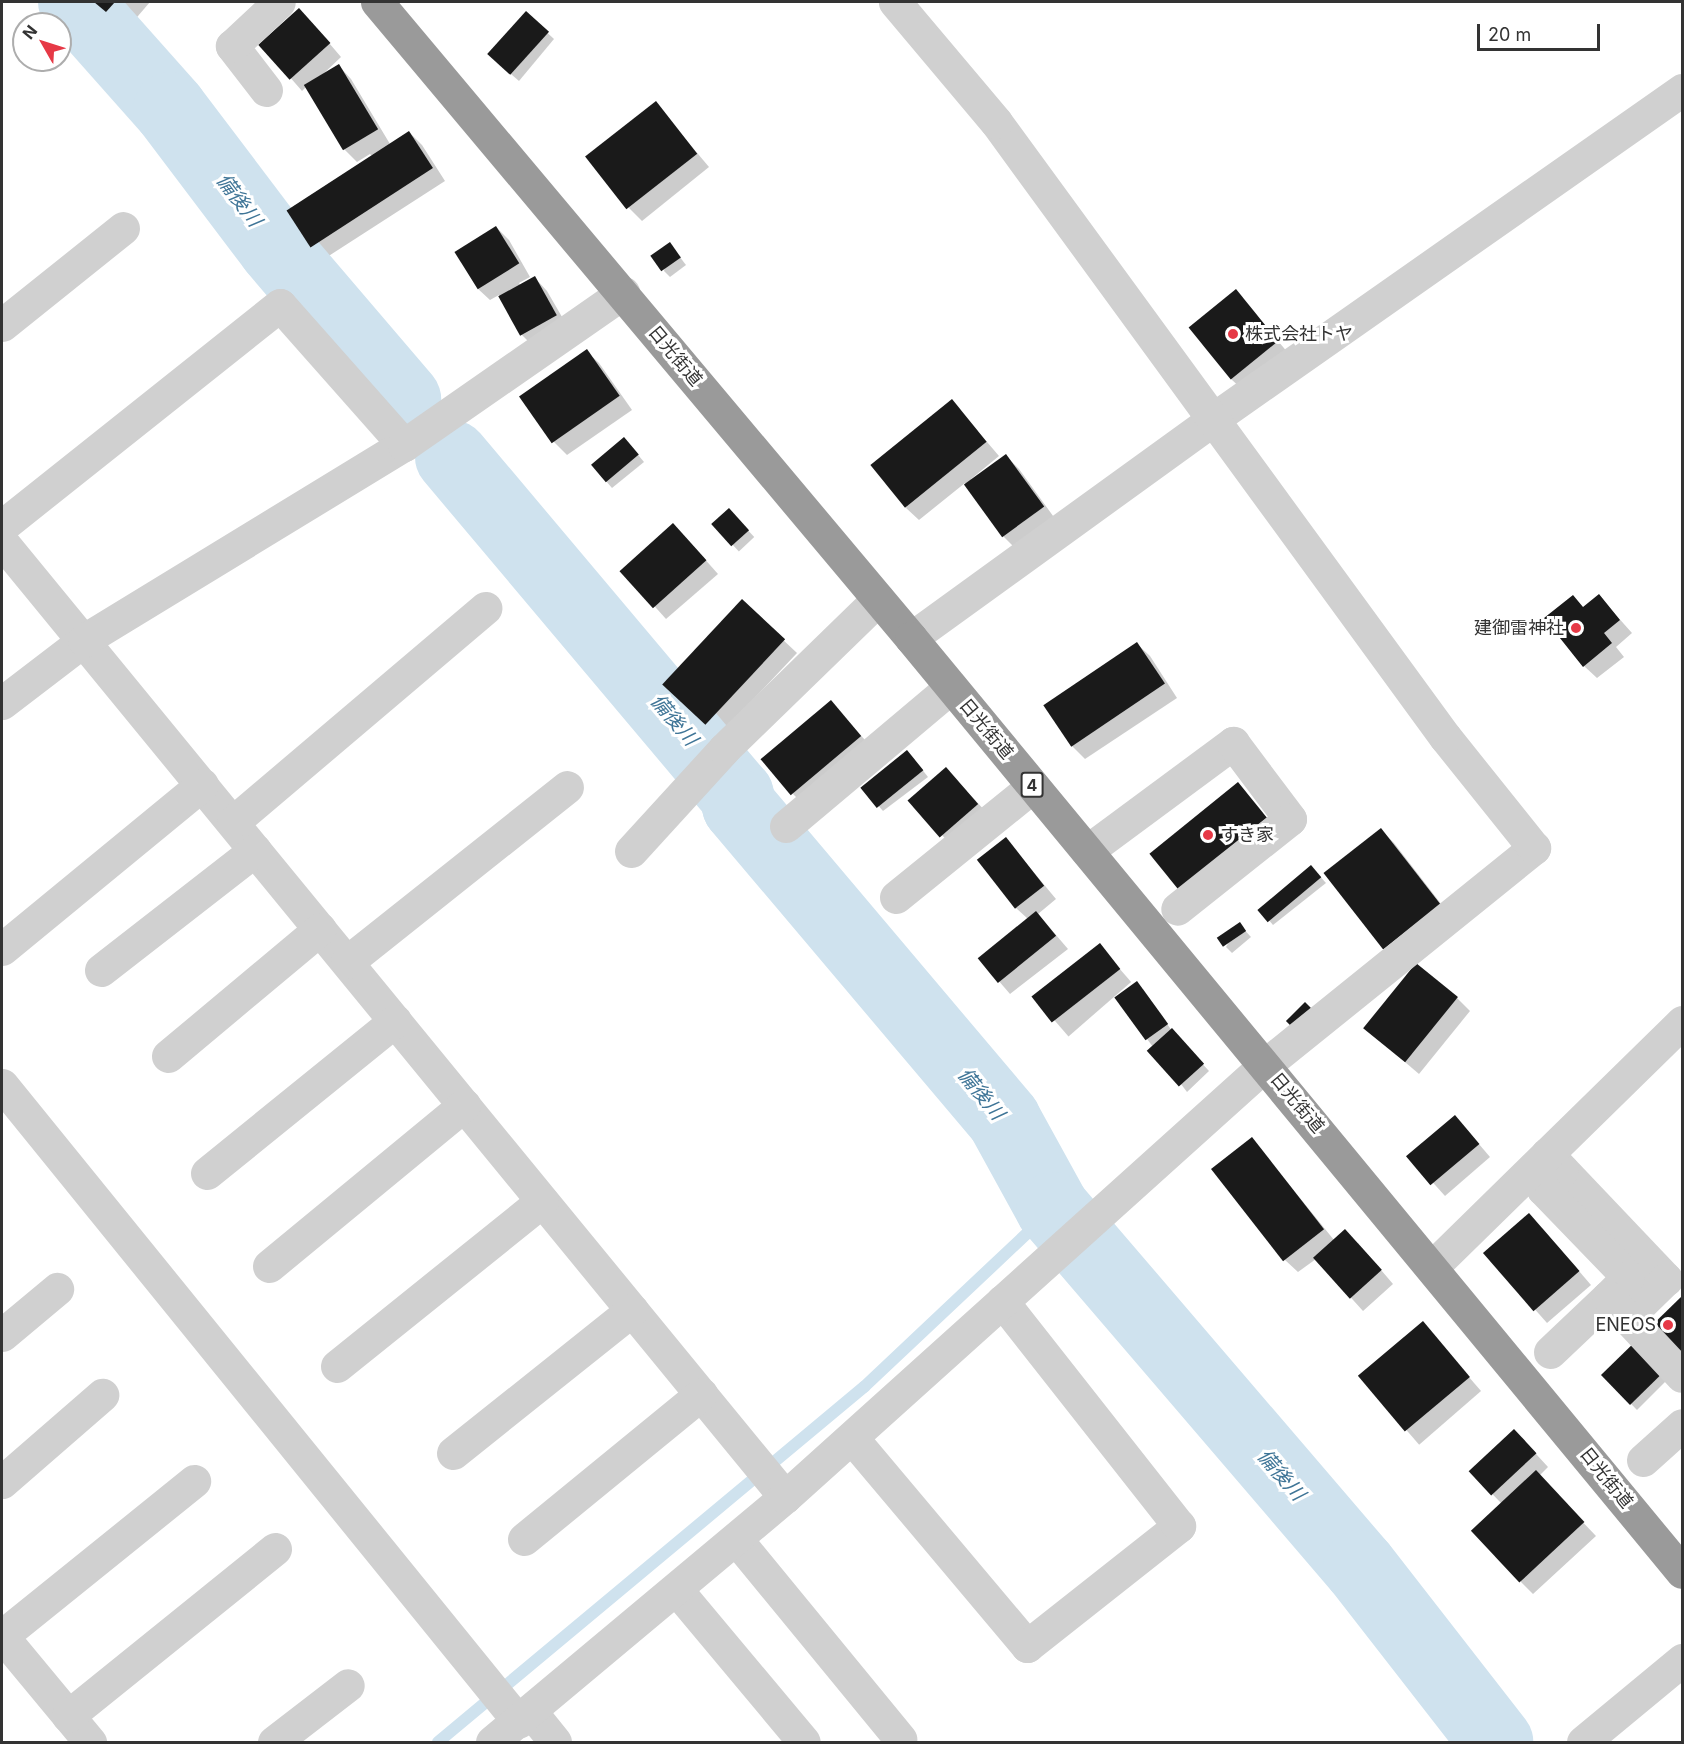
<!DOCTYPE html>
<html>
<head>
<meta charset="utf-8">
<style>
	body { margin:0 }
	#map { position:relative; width:1684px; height:1744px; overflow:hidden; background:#fff; font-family:Inter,"Noto Sans JP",sans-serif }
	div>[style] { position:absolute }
	.shadow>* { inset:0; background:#0003; transform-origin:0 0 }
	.stream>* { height:12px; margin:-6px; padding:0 6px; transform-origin:6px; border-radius:6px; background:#cfe2ee }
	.river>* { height:74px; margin:-37px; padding:0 37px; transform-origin:37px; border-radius:37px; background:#cfe2ee }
	.building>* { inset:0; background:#1a1a1a; transform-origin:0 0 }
	.minor>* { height:33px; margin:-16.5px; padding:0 16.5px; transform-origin:16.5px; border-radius:16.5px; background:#d0d0d0 }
	.highway>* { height:33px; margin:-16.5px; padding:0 16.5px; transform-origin:16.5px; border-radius:16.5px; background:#9a9a9a }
	.dots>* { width:16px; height:16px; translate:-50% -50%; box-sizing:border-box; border:3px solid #fff; border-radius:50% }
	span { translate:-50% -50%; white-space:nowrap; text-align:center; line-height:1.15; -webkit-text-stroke:6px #fff; paint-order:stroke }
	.shield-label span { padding:2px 4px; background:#fff; border:2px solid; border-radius:4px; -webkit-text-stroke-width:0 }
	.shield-label { font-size:16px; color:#333; font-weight:700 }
	.poi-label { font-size:18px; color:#333 }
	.left { translate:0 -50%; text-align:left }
	.right { translate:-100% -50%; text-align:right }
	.street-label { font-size:18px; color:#333 }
	.water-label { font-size:20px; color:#3f7597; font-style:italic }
	.frame { position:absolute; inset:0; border:3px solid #333; pointer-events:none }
	.north { position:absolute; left:12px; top:12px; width:60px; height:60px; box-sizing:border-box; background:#fff; border:2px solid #adadad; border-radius:50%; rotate:309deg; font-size:16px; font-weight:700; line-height:24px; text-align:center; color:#333 }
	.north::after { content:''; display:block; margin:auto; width:21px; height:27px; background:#e63946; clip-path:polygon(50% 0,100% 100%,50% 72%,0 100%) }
	.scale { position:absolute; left:1477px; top:24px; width:123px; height:27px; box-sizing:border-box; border:3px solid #333; border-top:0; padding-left:8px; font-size:18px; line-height:21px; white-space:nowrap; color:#333; -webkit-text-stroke:4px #fff; paint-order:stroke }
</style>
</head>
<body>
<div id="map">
	<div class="shadow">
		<i style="clip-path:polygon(93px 2px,150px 2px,126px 30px)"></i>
		<i style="clip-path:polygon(526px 13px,554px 39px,519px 81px,496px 61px)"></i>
		<i style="clip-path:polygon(312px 23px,341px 57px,320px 77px,339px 66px,351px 79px,390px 144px,409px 132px,422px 145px,445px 181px,324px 259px,311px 247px,288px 210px,372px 156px,370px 154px,357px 162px,344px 149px,307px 86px,302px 91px,261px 44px)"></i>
		<i style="clip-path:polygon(655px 103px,709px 167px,642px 221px,629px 208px)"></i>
		<i style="clip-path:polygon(496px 227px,509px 240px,530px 277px,519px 283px,521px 286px,535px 278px,547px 291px,569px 329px,535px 348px,522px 335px,499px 295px,490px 300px,477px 288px,456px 252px)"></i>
		<i style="clip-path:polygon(670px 244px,686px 265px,670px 277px,664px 271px)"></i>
		<i style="clip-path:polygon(1236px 291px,1289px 354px,1244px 391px,1231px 379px)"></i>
		<i style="clip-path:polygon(586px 351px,599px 363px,632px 410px,567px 455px,554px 442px,522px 396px)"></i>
		<i style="clip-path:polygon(952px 401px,999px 456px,971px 479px,972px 481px,1006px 456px,1019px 469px,1056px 520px,1016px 549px,1003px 536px,965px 483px,919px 520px,906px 508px)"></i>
		<i style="clip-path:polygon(630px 445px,644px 462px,612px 488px,592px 465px)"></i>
		<i style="left:729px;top:510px;width:37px;height:21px;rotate:47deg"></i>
		<i style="clip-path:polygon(686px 538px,718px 574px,666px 619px,622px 570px)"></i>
		<i style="clip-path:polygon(1599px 596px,1632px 633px,1616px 647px,1624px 657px,1597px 678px,1584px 666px,1584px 608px)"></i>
		<i style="clip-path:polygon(742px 601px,797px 653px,718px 737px,676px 697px)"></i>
		<i style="clip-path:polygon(1137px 644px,1150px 656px,1177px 698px,1085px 759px,1072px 746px)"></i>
		<i style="clip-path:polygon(831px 702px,873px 749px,805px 806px,793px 794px)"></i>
		<i style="clip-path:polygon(913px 758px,928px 777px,883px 811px,862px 787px)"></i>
		<i style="left:946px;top:769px;width:65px;height:48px;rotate:47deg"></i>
		<i style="clip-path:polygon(1381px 830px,1394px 843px,1452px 918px)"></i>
		<i style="clip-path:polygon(1006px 839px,1056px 899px,1038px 914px,1068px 949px,1010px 994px,979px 958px,1028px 919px,1016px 908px)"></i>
		<i style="clip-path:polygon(1317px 873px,1326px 883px,1273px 925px,1259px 909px)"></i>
		<i style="clip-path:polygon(1239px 924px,1251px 937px,1232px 953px,1226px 947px)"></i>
		<i style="left:1099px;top:945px;width:49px;height:83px;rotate:49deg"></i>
		<i style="clip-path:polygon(1143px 989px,1172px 1031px,1209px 1071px,1187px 1092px,1147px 1039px)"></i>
		<i style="clip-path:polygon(1457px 998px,1470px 1011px,1419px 1074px,1365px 1028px)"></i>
		<i style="clip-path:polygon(1467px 1130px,1490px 1157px,1445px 1196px,1409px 1156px)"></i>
		<i style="clip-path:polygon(1252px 1139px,1334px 1240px,1358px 1243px,1393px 1284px,1363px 1311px,1316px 1259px,1298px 1272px,1285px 1260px)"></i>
		<i style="clip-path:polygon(1542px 1228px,1591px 1285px,1547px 1323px,1485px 1253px)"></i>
		<i style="clip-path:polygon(1682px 1298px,1682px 1365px,1637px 1410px,1603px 1375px)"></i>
		<i style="left:1422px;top:1323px;width:90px;height:82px;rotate:49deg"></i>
		<i style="clip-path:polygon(1526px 1443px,1548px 1467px,1539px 1476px,1596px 1536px,1533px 1594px,1521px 1582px,1502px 1504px,1470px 1471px)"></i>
	</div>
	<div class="stream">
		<i style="left:438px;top:1742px;width:555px;rotate:-39.81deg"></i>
		<i style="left:864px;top:1387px;width:260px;rotate:-43.3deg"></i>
	</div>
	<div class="river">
		<i style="left:75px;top:2px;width:143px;rotate:48.4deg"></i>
		<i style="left:170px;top:109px;width:174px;rotate:52.9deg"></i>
		<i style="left:275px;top:248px;width:199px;rotate:49.5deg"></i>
		<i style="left:452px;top:457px;width:442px;rotate:49.9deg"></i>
		<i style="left:737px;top:795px;width:11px;rotate:80deg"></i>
		<i style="left:739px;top:806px;width:411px;rotate:49.8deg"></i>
		<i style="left:1004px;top:1120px;width:102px;rotate:61.2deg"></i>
		<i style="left:1053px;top:1209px;width:472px;rotate:49.4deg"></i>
		<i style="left:1360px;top:1567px;width:222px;rotate:52.1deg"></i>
	</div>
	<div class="building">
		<i style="clip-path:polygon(94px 2px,115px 2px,106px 12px)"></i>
		<i style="left:299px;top:8px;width:47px;height:55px;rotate:48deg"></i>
		<i style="left:526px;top:11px;width:31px;height:58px;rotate:42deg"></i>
		<i style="left:339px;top:64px;width:76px;height:41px;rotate:59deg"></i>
		<i style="left:656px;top:101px;width:67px;height:90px;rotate:52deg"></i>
		<i style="left:409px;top:131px;width:44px;height:146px;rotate:57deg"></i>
		<i style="left:496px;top:226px;width:44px;height:49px;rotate:58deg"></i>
		<i style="left:670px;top:242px;width:19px;height:24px;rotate:55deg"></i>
		<i style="left:535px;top:276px;width:45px;height:42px;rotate:61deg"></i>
		<i style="left:1236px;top:289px;width:67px;height:61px;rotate:51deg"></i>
		<i style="left:587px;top:349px;width:57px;height:83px;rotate:55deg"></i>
		<i style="left:952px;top:399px;width:55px;height:105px;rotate:51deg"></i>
		<i style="left:624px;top:437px;width:23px;height:43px;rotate:50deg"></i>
		<i style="left:1006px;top:454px;width:65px;height:52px;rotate:54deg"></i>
		<i style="left:729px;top:508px;width:30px;height:24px;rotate:48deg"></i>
		<i style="left:673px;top:523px;width:50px;height:72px;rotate:48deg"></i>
		<i style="clip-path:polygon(1599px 594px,1620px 620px,1604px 633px,1612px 643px,1583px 667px,1544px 618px,1573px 595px,1583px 607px)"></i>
		<i style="left:742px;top:599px;width:59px;height:117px;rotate:43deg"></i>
		<i style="left:1137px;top:642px;width:50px;height:113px;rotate:56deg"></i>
		<i style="left:831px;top:700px;width:47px;height:92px;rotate:50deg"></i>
		<i style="left:907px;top:750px;width:26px;height:60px;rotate:51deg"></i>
		<i style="left:946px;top:767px;width:49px;height:51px;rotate:49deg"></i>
		<i style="left:1238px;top:782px;width:46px;height:114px;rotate:51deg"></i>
		<i style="left:1381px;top:828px;width:97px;height:73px;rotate:52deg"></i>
		<i style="left:1006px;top:837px;width:62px;height:37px;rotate:52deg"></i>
		<i style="left:1311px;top:865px;width:16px;height:70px;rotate:50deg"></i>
		<i style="left:1036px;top:911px;width:32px;height:75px;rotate:51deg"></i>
		<i style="left:1240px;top:922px;width:11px;height:28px;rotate:56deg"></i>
		<i style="left:1100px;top:943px;width:33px;height:87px;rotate:52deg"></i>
		<i style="left:1416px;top:963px;width:54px;height:84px;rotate:39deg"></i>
		<i style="left:1137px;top:981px;width:53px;height:28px;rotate:54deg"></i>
		<i style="left:1305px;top:1002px;width:17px;height:27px;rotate:45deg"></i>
		<i style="left:1172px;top:1028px;width:48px;height:34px;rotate:48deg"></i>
		<i style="left:1455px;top:1115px;width:38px;height:64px;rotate:50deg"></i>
		<i style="left:1252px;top:1137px;width:117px;height:52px;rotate:52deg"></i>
		<i style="left:1529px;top:1213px;width:77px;height:61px;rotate:49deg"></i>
		<i style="left:1345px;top:1229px;width:55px;height:43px;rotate:48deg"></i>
		<i style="clip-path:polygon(1682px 1296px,1682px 1354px,1630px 1405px,1601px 1375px)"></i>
		<i style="left:1423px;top:1321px;width:73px;height:85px;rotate:50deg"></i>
		<i style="left:1514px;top:1429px;width:33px;height:62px;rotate:47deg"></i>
		<i style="left:1536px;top:1470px;width:71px;height:89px;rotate:47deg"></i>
	</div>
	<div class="minor">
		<i style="left:266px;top:90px;width:56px;rotate:-127.7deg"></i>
		<i style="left:232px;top:46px;width:64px;rotate:-43.1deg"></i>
		<i style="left:2px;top:325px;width:155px;rotate:-38.7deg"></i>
		<i style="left:2px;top:526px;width:355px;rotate:-38.5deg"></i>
		<i style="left:280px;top:305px;width:187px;rotate:48.5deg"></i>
		<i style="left:2px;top:542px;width:1235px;rotate:50.65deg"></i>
		<i style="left:911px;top:638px;width:373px;rotate:-35.9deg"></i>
		<i style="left:1213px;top:419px;width:573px;rotate:-35.05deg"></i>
		<i style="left:2px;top:703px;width:103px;rotate:-37.5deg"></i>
		<i style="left:84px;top:640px;width:375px;rotate:-31.4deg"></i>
		<i style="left:404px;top:445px;width:267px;rotate:-34.8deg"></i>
		<i style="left:233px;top:822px;width:331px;rotate:-40.3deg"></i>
		<i style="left:786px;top:826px;width:216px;rotate:-40.1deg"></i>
		<i style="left:631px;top:851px;width:138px;rotate:-47.6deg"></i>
		<i style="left:724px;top:749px;width:215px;rotate:-44.2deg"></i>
		<i style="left:1087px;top:851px;width:182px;rotate:-36.5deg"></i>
		<i style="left:1233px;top:743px;width:95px;rotate:53.1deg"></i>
		<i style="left:1290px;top:819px;width:144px;rotate:141.5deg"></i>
		<i style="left:896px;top:897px;width:176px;rotate:-39deg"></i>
		<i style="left:2px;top:949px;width:259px;rotate:-39.4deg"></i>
		<i style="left:347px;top:962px;width:281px;rotate:-38.5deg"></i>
		<i style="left:101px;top:970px;width:195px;rotate:-37.9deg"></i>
		<i style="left:168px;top:1056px;width:198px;rotate:-39.9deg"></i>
		<i style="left:2px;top:1085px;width:820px;rotate:50.94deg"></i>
		<i style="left:1547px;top:1154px;width:173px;rotate:46.4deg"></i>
		<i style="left:1666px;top:1279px;width:54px;rotate:135.7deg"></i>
		<i style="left:1562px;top:1170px;width:27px;rotate:135deg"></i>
		<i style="left:1543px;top:1189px;width:122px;rotate:46deg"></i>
		<i style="left:1628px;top:1277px;width:28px;rotate:135deg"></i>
		<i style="left:207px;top:1173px;width:242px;rotate:-39deg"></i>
		<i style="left:269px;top:1266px;width:253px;rotate:-39.5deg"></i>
		<i style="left:1432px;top:1267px;width:350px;rotate:-44.4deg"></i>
		<i style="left:2px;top:1335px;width:72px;rotate:-39.9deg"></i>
		<i style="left:1550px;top:1352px;width:80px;rotate:-43.5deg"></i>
		<i style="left:1608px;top:1297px;width:108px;rotate:46.9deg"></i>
		<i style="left:337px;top:1366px;width:263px;rotate:-38.8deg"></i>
		<i style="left:852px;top:1438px;width:272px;rotate:49.9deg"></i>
		<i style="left:1027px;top:1646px;width:194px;rotate:-38.3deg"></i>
		<i style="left:1179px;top:1526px;width:286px;rotate:-128.2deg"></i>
		<i style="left:453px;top:1453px;width:229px;rotate:-38.6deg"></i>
		<i style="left:1643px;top:1460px;width:52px;rotate:-41.9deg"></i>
		<i style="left:2px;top:1482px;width:133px;rotate:-41deg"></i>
		<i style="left:524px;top:1539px;width:229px;rotate:-39.3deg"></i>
		<i style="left:736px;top:1539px;width:259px;rotate:50.6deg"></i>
		<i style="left:676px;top:1589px;width:199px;rotate:50.1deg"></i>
		<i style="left:2px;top:1636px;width:247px;rotate:-38.9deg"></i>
		<i style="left:2px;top:1636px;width:138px;rotate:50.3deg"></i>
		<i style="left:531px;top:1712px;width:38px;rotate:51deg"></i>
		<i style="left:68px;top:1716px;width:266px;rotate:-38.9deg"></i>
		<i style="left:274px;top:1742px;width:93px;rotate:-37.6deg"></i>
		<i style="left:492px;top:1742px;width:382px;rotate:-39.9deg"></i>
		<i style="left:785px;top:1497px;width:646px;rotate:-41.99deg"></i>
		<i style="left:1265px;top:1065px;width:346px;rotate:-38.9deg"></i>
		<i style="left:1534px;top:848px;width:142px;rotate:-128.7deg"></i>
		<i style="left:1445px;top:737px;width:761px;rotate:-126.13deg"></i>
		<i style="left:996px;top:122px;width:157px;rotate:-130.1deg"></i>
		<i style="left:1583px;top:1742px;width:129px;rotate:-39.6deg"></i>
	</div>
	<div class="highway">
		<i style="left:377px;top:2px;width:830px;rotate:49.98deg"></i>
		<i style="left:911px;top:638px;width:1211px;rotate:50.46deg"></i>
	</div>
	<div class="dots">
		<i style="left:1233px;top:334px;background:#e63946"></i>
		<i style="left:1576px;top:628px;background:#e63946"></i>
		<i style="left:1208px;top:835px;background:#e63946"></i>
		<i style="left:1668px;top:1325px;background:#e63946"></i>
	</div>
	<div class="shield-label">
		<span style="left:1032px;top:785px">4</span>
	</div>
	<div class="poi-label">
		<span class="left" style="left:1245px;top:334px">株式会社トヤ</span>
		<span class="right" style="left:1564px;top:628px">建御雷神社</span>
		<span class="left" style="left:1220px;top:835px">すき家</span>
		<span class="right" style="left:1656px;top:1325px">ENEOS</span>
	</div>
	<div class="street-label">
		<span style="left:675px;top:356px;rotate:50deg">日光街道</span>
		<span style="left:986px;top:729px;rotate:50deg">日光街道</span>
		<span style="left:1297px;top:1103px;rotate:50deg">日光街道</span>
		<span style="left:1606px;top:1478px;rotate:51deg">日光街道</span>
	</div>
	<div class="water-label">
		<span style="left:239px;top:200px;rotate:53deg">備後川</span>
		<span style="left:674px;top:720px;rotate:50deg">備後川</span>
		<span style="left:981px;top:1094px;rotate:51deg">備後川</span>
		<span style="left:1281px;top:1475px;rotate:49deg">備後川</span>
	</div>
	<div class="frame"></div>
	<div class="north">N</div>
	<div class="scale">20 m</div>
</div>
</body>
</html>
